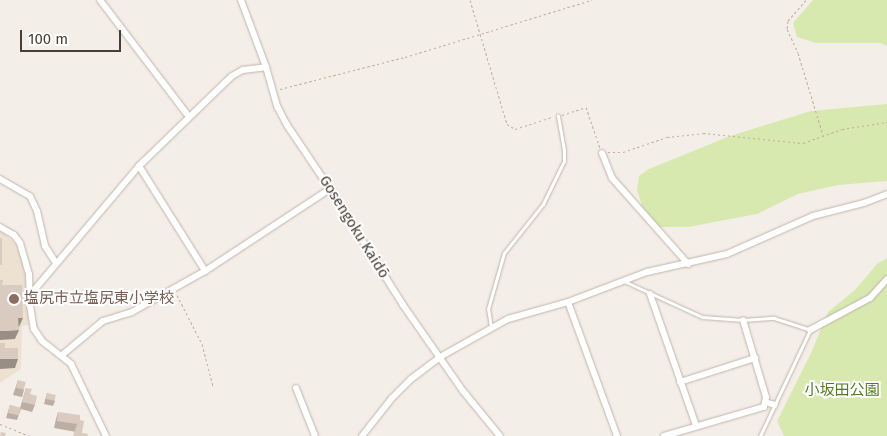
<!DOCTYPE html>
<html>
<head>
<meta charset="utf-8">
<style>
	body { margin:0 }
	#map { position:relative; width:887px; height:436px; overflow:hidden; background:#f4eee8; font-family:"Fira Sans","Noto Sans JP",sans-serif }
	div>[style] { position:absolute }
	.education>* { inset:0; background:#ede1d2 }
	.green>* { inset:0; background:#d8e9b0 }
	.path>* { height:1px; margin-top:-0.5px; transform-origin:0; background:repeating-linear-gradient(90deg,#c2ae9b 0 2.5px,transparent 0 5px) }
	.roads { filter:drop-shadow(0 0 1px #c0b5aa) drop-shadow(0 0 1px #c0b5aa) }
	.service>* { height:3px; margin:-1.5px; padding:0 1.5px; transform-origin:1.5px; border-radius:1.5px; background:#fff }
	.minor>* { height:6px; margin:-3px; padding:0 3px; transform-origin:3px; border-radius:3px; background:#fff }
	.wall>* { inset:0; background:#bbafa5 }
	.shaded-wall>* { inset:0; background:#988e86 }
	.building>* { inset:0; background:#d9cbc0; transform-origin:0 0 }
	.dots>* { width:14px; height:14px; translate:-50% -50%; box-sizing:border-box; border:2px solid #fff; border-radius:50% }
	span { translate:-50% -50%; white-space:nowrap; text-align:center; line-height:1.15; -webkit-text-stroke:4px #fff; paint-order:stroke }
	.street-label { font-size:15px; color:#473e36 }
	.education-label { font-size:15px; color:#785e54 }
	.left { translate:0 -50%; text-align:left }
	.park-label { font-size:15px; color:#547a29 }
	.scale { position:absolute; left:20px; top:30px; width:101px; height:22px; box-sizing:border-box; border:2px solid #473e36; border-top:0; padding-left:6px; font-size:15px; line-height:18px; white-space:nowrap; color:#473e36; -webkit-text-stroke:4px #fff; paint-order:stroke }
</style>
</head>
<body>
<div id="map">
	<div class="education">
		<i style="clip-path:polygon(0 230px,16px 244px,26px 273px,29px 325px,22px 326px,21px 369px,0 383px)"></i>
	</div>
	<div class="green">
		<i style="clip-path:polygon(813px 0,887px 0,887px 46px,880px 43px,816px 43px,797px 37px,793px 23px)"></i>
		<i style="clip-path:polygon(887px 104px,887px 181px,838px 185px,798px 194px,757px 214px,688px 227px,657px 227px,648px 218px,642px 206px,637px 190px,639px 176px,649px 169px,730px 136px,811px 111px)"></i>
		<i style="clip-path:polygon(887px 258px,887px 436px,784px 436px,777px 421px,811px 353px,828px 312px,855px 290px,877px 264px)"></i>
	</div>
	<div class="path">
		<i style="left:470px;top:0;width:129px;rotate:73.4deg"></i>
		<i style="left:507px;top:124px;width:9px;rotate:32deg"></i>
		<i style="left:515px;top:129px;width:40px;rotate:-18deg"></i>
		<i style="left:806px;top:0;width:28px;rotate:131deg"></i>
		<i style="left:788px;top:21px;width:8px;rotate:97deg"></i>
		<i style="left:787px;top:29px;width:26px;rotate:65deg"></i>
		<i style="left:798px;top:53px;width:86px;rotate:73deg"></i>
		<i style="left:280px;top:89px;width:129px;rotate:-14.4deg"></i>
		<i style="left:405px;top:57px;width:195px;rotate:-17deg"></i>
		<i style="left:562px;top:115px;width:25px;rotate:-18deg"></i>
		<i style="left:586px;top:107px;width:43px;rotate:71.1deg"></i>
		<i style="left:608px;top:152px;width:15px"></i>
		<i style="left:623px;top:152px;width:46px;rotate:-18.8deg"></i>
		<i style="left:667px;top:137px;width:36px;rotate:-6deg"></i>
		<i style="left:703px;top:133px;width:100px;rotate:5.7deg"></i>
		<i style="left:803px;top:143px;width:41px;rotate:-19.7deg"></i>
		<i style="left:842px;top:129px;width:46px;rotate:-8.8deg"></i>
		<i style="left:177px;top:295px;width:55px;rotate:63deg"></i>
		<i style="left:202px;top:344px;width:43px;rotate:75.3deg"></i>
		<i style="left:0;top:424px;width:32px;rotate:22deg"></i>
	</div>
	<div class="roads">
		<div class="service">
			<i style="left:626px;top:282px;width:84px;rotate:24.7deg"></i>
			<i style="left:702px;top:317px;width:41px;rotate:4.2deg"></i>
			<i style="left:743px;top:320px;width:31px;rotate:-4deg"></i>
			<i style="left:774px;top:318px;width:38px;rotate:18deg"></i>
			<i style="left:810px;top:330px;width:117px;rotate:115.3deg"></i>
			<i style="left:491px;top:327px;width:18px;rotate:-99deg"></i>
			<i style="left:488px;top:309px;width:58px;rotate:-74.1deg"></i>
			<i style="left:504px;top:253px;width:63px;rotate:-51.5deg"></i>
			<i style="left:543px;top:204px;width:48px;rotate:-64deg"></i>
			<i style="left:564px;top:161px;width:11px;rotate:-90deg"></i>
			<i style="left:564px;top:150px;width:35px;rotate:-100deg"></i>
		</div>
		<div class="minor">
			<i style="left:100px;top:0;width:147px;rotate:52.7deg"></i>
			<i style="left:241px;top:0;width:72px;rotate:69.5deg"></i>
			<i style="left:266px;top:67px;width:41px;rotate:74.2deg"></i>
			<i style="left:277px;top:106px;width:21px;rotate:62deg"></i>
			<i style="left:287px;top:125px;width:77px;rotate:56.1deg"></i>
			<i style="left:330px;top:189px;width:137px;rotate:57.8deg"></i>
			<i style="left:403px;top:305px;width:105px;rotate:55.1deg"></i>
			<i style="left:463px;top:391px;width:58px;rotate:50.6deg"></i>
			<i style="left:602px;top:153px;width:27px;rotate:68deg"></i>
			<i style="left:612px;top:178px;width:115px;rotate:48.5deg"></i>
			<i style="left:139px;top:166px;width:124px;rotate:57.8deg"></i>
			<i style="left:0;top:179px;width:34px;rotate:30deg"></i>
			<i style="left:30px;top:196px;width:17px;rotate:65deg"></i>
			<i style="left:37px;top:211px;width:36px;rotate:77deg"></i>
			<i style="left:45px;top:246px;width:20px;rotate:57deg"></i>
			<i style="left:0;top:227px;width:16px;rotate:30deg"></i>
			<i style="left:14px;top:235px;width:10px;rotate:53deg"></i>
			<i style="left:20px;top:243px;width:32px;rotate:74deg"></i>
			<i style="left:29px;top:274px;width:31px;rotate:88deg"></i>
			<i style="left:30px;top:305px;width:24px;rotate:81deg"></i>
			<i style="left:34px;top:329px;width:14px;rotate:56deg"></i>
			<i style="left:42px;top:341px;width:37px;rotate:38deg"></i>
			<i style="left:71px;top:364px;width:80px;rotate:64.1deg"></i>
			<i style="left:650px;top:294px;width:139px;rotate:70.7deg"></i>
			<i style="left:30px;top:295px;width:169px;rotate:-49.8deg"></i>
			<i style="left:139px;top:166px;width:129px;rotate:-44.1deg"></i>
			<i style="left:232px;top:76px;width:13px;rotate:-29deg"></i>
			<i style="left:243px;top:70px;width:23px;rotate:-7deg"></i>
			<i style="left:568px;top:302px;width:143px;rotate:69.9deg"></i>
			<i style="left:810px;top:330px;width:68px;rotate:-28.1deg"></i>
			<i style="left:870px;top:298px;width:25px;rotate:-48deg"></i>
			<i style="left:62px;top:355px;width:53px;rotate:-39.7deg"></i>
			<i style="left:103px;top:321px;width:30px;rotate:-17deg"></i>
			<i style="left:132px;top:312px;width:84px;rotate:-29.3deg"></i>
			<i style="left:205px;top:271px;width:149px;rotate:-33.3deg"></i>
			<i style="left:680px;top:382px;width:79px;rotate:-17.7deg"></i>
			<i style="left:296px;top:388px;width:52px;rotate:68.4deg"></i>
			<i style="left:765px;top:402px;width:10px;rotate:17deg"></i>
			<i style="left:362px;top:436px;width:48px;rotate:-51.7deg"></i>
			<i style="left:392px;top:398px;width:27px;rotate:-45deg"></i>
			<i style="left:411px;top:379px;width:36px;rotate:-37deg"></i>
			<i style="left:440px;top:357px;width:78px;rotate:-29.2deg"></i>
			<i style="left:508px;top:319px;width:62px;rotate:-15.8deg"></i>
			<i style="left:568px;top:302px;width:85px;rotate:-20.8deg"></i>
			<i style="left:647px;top:272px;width:82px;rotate:-12.7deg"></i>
			<i style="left:727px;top:254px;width:94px;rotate:-23.8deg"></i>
			<i style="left:813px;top:216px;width:53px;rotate:-14.3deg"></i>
			<i style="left:864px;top:203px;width:25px;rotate:-21deg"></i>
			<i style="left:664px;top:436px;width:104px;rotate:-16.2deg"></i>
			<i style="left:764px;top:407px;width:10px;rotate:-79deg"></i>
			<i style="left:766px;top:397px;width:80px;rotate:-106.6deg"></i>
		</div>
	</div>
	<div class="wall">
		<i style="clip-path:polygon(18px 380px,24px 390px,22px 397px,13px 395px)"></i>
		<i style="clip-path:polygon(26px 388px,30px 394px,35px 405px,32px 412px,21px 409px,17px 420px,6px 418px,10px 405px,20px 408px)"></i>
		<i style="clip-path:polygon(47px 393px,55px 401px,53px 406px,44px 404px)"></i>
		<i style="clip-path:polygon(58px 412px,80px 420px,82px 433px,54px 428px,56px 419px)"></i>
	</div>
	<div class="shaded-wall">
		<i style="clip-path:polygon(18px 318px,23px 318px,19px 327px,15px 327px)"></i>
		<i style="clip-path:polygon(19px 330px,15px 339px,0 340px,0 331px)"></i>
		<i style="clip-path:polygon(0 359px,18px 359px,15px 368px,0 369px)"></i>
	</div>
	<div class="building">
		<i style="left:0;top:238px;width:2px;height:27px"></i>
		<i style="clip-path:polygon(0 280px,3px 280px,2px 285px,22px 285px,23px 318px,18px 318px,19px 330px,0 331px)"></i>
		<i style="clip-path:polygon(0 343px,5px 343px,5px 348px,18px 348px,18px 359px,0 359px)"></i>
		<i style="left:18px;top:380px;width:8px;height:8px;rotate:14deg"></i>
		<i style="clip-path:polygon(26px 388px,32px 389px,30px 394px,37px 396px,35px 405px,22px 402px)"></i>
		<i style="left:47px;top:393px;width:9px;height:6px;rotate:13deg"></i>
		<i style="left:10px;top:405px;width:11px;height:8px;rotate:15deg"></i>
		<i style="clip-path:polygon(58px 412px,80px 415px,80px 420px,84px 421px,82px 433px,88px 434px,88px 436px,73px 436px,77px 424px,57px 421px)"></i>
		<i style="clip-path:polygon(1px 432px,6px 433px,5px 436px,0 436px)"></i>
	</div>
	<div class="dots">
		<i style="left:14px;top:299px;background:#8d6e63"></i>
	</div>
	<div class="street-label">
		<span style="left:354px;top:227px;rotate:58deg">Gosengoku Kaidō</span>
	</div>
	<div class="education-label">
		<span class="left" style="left:24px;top:299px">塩尻市立塩尻東小学校</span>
	</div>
	<div class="park-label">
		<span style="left:842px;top:391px">小坂田公園</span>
	</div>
	<div class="scale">100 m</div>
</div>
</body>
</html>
